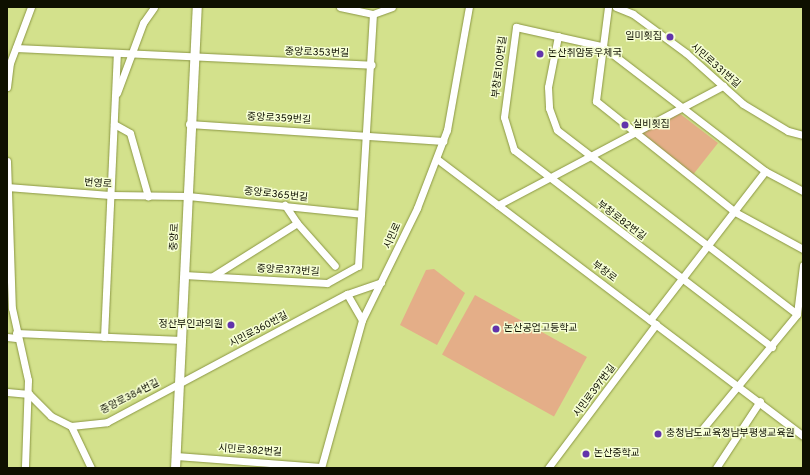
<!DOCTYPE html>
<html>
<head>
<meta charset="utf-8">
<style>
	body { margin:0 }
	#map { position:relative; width:810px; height:475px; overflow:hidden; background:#d3e18c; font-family:Overpass,"Noto Sans KR",sans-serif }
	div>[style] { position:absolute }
	.green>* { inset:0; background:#e4ae88; transform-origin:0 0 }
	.roads { filter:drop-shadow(0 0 1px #8b9743) drop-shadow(0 0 1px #8b9743) }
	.minor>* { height:7px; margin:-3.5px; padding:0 3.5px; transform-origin:3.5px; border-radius:3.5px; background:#fff }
	.tertiary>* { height:9px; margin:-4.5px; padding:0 4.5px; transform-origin:4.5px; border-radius:4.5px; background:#fff }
	.dots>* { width:11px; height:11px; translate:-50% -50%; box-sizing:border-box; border:2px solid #f6fed4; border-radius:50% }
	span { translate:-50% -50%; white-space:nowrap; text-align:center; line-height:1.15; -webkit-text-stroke:3px #f6fed4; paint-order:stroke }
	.poi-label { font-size:10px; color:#0e1000 }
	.right { translate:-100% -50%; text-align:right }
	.left { translate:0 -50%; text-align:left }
	.street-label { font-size:10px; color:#0e1000 }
	.frame { position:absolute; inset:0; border:8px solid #0e1000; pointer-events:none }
</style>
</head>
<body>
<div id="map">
	<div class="green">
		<i style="clip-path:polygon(679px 113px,718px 143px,692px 176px,640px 134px)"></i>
		<i style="clip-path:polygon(434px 269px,465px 293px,437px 345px,400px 325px,426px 270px)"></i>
		<i style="left:475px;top:295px;width:128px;height:68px;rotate:29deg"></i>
	</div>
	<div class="roads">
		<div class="minor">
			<i style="left:340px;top:7px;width:34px;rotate:12deg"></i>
			<i style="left:373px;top:14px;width:20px;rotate:-20deg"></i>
			<i style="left:608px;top:7px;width:95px;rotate:97.3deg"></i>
			<i style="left:596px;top:101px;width:178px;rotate:38.6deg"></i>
			<i style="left:735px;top:212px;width:77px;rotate:28.6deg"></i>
			<i style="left:616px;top:7px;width:18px;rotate:22deg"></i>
			<i style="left:633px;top:14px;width:66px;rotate:36.3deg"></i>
			<i style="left:686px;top:53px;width:76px;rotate:41.8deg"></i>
			<i style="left:743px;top:104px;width:52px;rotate:31deg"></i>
			<i style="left:788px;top:131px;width:16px;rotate:15deg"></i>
			<i style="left:558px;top:36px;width:52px;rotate:101.1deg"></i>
			<i style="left:548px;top:87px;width:21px;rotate:87deg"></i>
			<i style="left:549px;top:108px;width:23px;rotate:70deg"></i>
			<i style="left:557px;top:130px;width:302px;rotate:37.5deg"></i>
			<i style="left:16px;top:48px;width:356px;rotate:2.7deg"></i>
			<i style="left:7px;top:87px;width:24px;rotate:-83deg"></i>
			<i style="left:10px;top:63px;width:60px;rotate:-69.4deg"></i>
			<i style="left:117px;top:93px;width:75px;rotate:-69.6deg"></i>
			<i style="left:143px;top:23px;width:19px;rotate:-55deg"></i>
			<i style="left:114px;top:124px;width:18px;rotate:29deg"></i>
			<i style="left:130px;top:133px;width:66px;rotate:74.1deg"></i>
			<i style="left:189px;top:124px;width:255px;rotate:3.8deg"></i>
			<i style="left:437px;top:159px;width:459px;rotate:37.1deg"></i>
			<i style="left:7px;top:161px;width:147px;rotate:88.1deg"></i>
			<i style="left:12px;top:308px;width:74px;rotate:77.5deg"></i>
			<i style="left:28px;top:380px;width:88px;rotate:92deg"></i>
			<i style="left:7px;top:187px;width:103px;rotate:4.4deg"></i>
			<i style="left:110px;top:195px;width:78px;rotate:0.7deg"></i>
			<i style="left:188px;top:196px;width:174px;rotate:5.9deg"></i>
			<i style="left:498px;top:205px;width:255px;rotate:-27.9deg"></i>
			<i style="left:297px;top:223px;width:57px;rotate:48.5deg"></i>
			<i style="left:184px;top:275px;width:143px;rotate:3.2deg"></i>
			<i style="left:327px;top:283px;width:35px;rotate:-29deg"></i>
			<i style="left:358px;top:266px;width:252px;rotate:-86.6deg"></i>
			<i style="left:213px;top:276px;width:99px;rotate:-32.2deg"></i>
			<i style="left:297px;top:223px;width:22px;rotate:-124deg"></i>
			<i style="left:347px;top:294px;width:30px;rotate:60deg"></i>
			<i style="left:650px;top:320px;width:188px;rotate:-52.3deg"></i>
			<i style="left:16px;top:333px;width:166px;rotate:2.4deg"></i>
			<i style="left:7px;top:337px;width:9px;rotate:6deg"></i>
			<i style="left:104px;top:337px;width:284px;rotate:-87.4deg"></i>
			<i style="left:772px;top:347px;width:325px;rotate:-142.6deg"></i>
			<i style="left:514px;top:150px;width:34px;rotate:-107deg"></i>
			<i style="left:504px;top:117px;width:91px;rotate:-82.4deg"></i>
			<i style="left:516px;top:27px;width:88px;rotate:12.5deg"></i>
			<i style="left:602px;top:46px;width:205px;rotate:37.5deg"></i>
			<i style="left:765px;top:171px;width:43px;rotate:27.8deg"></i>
			<i style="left:7px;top:392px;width:22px;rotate:5deg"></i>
			<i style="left:29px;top:394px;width:31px;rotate:45deg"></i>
			<i style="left:51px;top:416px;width:22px;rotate:27deg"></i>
			<i style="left:71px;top:426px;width:36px;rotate:-6deg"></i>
			<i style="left:107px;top:422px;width:272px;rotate:-28.1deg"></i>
			<i style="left:347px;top:294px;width:36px;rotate:-19deg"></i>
			<i style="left:71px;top:426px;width:47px;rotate:64.5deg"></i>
			<i style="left:699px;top:433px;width:154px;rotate:-50.5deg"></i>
			<i style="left:797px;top:314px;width:49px;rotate:-83deg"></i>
			<i style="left:176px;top:456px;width:145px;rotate:4.3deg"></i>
			<i style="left:321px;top:468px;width:154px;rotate:-74.5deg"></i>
			<i style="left:362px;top:320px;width:125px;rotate:-63.8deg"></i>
			<i style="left:417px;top:208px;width:84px;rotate:-69deg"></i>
			<i style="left:447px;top:130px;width:125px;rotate:-79.9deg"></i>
			<i style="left:548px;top:468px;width:180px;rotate:-53.1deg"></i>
			<i style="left:716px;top:468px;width:80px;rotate:-56.7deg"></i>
		</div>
		<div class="tertiary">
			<i style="left:175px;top:468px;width:462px;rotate:-87.3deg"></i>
		</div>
	</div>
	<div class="dots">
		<i style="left:670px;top:37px;background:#6234ab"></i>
		<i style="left:540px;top:54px;background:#6234ab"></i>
		<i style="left:625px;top:125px;background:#6234ab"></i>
		<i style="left:231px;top:325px;background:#6234ab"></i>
		<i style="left:496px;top:329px;background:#6234ab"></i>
		<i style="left:658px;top:434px;background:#6234ab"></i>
		<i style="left:586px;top:454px;background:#6234ab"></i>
	</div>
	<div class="poi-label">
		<span class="right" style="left:662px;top:37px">일미횟집</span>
		<span class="left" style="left:548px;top:54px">논산취암동우체국</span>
		<span class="left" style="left:633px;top:125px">실비횟집</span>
		<span class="right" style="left:223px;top:325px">정산부인과의원</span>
		<span class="left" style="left:504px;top:329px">논산공업고등학교</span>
		<span class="left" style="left:666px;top:434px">충청남도교육청남부평생교육원</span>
		<span class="left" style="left:594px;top:454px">논산중학교</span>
	</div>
	<div class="street-label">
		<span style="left:317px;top:53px;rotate:2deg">중앙로353번길</span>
		<span style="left:715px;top:66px;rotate:41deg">시민로331번길</span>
		<span style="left:500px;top:67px;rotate:-83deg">부창로100번길</span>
		<span style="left:279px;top:119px;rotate:3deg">중앙로359번길</span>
		<span style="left:98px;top:184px;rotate:4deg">번영로</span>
		<span style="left:276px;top:195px;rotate:6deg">중앙로365번길</span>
		<span style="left:621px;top:221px;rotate:37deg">부창로82번길</span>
		<span style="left:393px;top:236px;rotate:-66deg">시민로</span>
		<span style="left:175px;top:237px;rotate:-87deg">중앙로</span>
		<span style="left:288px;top:271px;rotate:3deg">중앙로373번길</span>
		<span style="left:604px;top:272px;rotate:37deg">부창로</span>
		<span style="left:259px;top:330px;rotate:-28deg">시민로360번길</span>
		<span style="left:595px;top:391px;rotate:-53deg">시민로397번길</span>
		<span style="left:130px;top:397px;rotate:-27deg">중앙로384번길</span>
		<span style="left:250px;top:451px;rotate:4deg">시민로382번길</span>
	</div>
	<div class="frame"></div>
</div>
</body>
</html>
